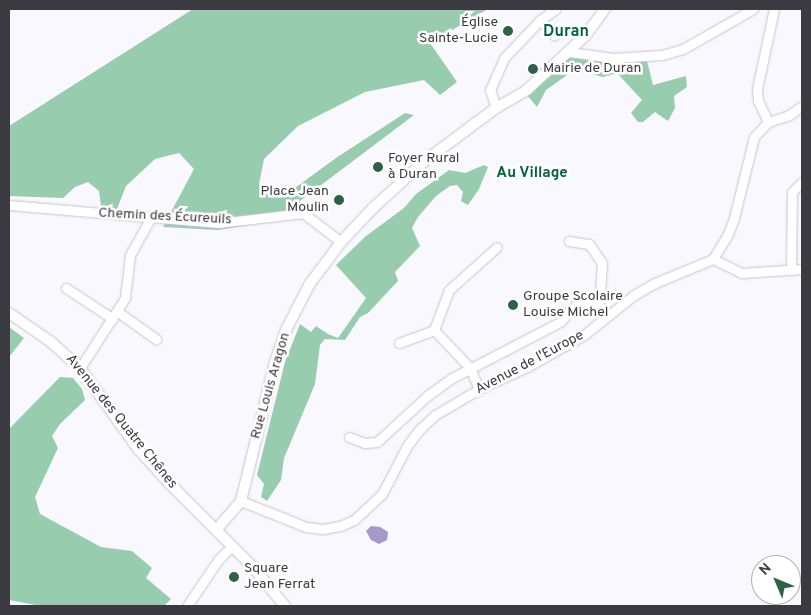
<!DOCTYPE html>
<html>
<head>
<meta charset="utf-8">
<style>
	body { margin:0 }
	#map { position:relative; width:811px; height:615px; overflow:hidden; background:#f9f8fe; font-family:Overpass,sans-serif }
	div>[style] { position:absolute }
	.forest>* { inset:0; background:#97ccae }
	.water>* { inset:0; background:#a49ac9 }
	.roads { filter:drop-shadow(0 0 1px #c6c3d2) drop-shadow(0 0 1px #c6c3d2) }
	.minor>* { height:9px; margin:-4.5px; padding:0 4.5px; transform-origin:4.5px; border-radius:4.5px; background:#fff }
	.tertiary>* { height:10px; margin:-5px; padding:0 5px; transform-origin:5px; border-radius:5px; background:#fff }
	.dots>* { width:14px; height:14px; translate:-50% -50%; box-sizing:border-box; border:2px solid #fff; border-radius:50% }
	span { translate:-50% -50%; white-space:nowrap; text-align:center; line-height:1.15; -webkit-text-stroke:5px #fff; paint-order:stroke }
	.poi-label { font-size:14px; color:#3b3a40 }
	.right { translate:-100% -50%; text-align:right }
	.left { translate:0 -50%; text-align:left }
	.street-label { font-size:14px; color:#3b3a40 }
	.neighbourhood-label { font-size:15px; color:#036440; font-weight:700 }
	.quarter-label { font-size:16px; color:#036440; font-weight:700 }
	.frame { position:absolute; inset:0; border:10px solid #3b3a40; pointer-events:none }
	.north { position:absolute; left:751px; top:555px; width:50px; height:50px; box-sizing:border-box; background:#fff; border:1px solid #b1b0b3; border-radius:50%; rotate:315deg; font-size:14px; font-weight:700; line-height:20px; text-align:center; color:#3b3a40 }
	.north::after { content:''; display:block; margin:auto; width:18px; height:22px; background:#2d6247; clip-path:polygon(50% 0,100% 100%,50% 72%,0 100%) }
</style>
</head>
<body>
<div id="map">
	<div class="forest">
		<i style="clip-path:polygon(193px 9px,488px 9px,430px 43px,457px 82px,440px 95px,424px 80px,365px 92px,298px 126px,264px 159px,259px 184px,269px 197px,278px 197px,288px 193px,336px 158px,405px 113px,414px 115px,300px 201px,286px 219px,218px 230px,163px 227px,194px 169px,179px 153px,155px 159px,126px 186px,117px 209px,101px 206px,99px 191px,88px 182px,75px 187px,63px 198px,9px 196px,9px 126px)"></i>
		<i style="clip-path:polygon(572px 55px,615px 62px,647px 61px,653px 85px,686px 76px,687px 87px,674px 96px,675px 108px,668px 121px,655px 112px,643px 122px,638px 122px,631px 113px,642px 100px,617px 73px,603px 77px,574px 70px,546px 90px,537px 107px,527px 95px)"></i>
		<i style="clip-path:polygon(484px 165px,488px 167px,479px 189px,468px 205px,461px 201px,463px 192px,457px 185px,450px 186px,436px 196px,418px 217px,412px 228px,420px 246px,395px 272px,398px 281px,368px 313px,360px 317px,345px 340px,325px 339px,320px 345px,315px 384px,284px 458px,281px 480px,267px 501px,261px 497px,264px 484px,257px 475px,285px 362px,300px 324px,311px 332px,316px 326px,328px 334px,338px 338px,366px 298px,336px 265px,366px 236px,404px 208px,416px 194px,449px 170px,465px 173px)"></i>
		<i style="clip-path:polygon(9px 327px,24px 338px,9px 357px)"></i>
		<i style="clip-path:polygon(60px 377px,73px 378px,82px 389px,85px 400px,60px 424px,52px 436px,58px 448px,35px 497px,40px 514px,101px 547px,132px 551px,152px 568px,146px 578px,171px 599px,164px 606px,41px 606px,9px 600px,9px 429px)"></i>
	</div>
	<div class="water">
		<i style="clip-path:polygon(371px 526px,380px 527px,388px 532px,387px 540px,379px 544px,371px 540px,366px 531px)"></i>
	</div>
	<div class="roads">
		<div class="minor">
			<i style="left:540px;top:20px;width:21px;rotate:47deg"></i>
			<i style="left:569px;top:52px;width:44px;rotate:7.8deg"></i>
			<i style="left:613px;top:58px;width:49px;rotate:-3.5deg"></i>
			<i style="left:662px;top:55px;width:22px;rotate:-16deg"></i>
			<i style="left:683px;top:49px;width:81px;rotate:-29.7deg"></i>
			<i style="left:496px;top:108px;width:19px;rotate:-108deg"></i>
			<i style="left:490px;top:90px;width:35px;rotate:-66deg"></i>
			<i style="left:504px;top:58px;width:52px;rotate:-46.5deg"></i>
			<i style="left:540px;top:20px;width:19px;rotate:-35deg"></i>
			<i style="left:768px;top:122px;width:23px;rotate:-115deg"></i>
			<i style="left:758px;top:101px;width:12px;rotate:-95deg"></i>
			<i style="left:757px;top:89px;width:82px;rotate:-78deg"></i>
			<i style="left:9px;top:205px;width:210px;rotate:4.9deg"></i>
			<i style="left:218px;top:223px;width:86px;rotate:-6.7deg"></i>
			<i style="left:303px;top:213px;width:48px;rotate:37.3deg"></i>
			<i style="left:569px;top:241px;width:20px;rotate:9deg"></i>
			<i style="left:589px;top:244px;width:23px;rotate:56deg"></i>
			<i style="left:602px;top:263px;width:46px;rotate:93.7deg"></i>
			<i style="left:713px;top:259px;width:32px;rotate:26deg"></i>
			<i style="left:742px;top:273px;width:60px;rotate:-3.8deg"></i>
			<i style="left:791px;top:270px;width:78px;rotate:-89.3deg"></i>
			<i style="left:792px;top:192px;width:13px;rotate:-45deg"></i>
			<i style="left:66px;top:288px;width:56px;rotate:33.4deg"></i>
			<i style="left:118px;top:312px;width:47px;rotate:35.4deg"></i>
			<i style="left:434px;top:330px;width:43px;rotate:-69.4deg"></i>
			<i style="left:449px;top:290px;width:64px;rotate:-41.9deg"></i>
			<i style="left:434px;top:330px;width:52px;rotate:46.5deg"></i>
			<i style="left:470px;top:368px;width:23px;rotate:67deg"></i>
			<i style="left:399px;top:343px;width:37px;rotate:-20deg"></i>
			<i style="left:80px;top:368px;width:83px;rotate:-57.3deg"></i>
			<i style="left:125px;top:298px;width:43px;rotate:-83.4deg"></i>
			<i style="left:130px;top:255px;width:41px;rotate:-60.9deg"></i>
			<i style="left:349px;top:437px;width:17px;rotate:21deg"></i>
			<i style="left:365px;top:443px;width:12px;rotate:-5deg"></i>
			<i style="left:377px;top:442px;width:68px;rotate:-42.6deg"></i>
			<i style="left:427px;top:396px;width:31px;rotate:-36deg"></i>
			<i style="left:452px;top:378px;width:122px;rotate:-27.4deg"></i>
			<i style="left:560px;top:322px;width:22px;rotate:-47deg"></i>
			<i style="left:575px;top:306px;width:14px;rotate:-8deg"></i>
			<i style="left:589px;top:304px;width:22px;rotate:32deg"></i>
			<i style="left:241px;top:501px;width:70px;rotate:21.8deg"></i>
			<i style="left:306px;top:527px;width:17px;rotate:7deg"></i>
			<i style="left:323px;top:529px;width:17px;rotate:-10deg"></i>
			<i style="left:340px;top:526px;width:15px;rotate:-23deg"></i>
			<i style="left:354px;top:520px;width:38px;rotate:-43deg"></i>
			<i style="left:382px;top:494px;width:54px;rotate:-62.5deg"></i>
			<i style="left:407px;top:446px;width:20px;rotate:-53deg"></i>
			<i style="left:419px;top:430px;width:22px;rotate:-43deg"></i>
			<i style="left:435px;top:415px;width:51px;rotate:-30.6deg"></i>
			<i style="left:479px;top:389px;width:53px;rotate:-24.6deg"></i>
			<i style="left:527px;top:367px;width:65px;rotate:-29.3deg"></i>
			<i style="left:584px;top:335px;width:64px;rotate:-38.7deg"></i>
			<i style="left:634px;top:295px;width:24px;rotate:-30deg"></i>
			<i style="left:655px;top:283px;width:63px;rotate:-22.5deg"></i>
			<i style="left:713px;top:259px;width:29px;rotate:-59deg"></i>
			<i style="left:728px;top:234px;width:17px;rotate:-69deg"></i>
			<i style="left:734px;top:218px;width:83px;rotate:-76.1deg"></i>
			<i style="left:754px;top:137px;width:21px;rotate:-47deg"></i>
			<i style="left:768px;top:122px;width:22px;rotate:-18deg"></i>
			<i style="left:789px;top:115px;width:16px;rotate:-35deg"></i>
			<i style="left:187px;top:606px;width:55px;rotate:-56deg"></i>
			<i style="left:218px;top:560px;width:20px;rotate:-45deg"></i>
		</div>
		<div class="tertiary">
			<i style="left:9px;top:313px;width:51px;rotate:34.6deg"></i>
			<i style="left:51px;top:342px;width:39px;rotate:42deg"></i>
			<i style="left:80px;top:368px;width:101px;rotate:54.3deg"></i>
			<i style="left:139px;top:450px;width:45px;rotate:47.7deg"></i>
			<i style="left:169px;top:483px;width:117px;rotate:45deg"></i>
			<i style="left:252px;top:566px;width:52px;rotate:50.5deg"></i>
			<i style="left:216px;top:530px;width:38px;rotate:-49deg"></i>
			<i style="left:241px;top:501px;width:143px;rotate:-76.3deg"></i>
			<i style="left:275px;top:362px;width:34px;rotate:-71deg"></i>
			<i style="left:286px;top:330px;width:51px;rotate:-62.9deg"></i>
			<i style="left:309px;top:285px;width:54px;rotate:-53.3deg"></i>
			<i style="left:341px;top:242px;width:47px;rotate:-46.7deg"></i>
			<i style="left:373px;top:208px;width:72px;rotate:-42.2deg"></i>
			<i style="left:426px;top:160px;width:87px;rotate:-36.6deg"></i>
			<i style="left:496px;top:108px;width:36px;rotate:-30deg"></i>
			<i style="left:527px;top:90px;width:81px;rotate:-43deg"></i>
			<i style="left:586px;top:35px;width:32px;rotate:-54deg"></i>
		</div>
	</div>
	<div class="dots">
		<i style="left:508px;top:31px;background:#2d6247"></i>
		<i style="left:533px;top:69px;background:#2d6247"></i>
		<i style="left:378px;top:167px;background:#2d6247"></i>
		<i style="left:339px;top:200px;background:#2d6247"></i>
		<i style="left:513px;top:305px;background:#2d6247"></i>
		<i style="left:234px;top:577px;background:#2d6247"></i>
	</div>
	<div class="poi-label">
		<span class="right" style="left:498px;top:31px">Église<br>Sainte-Lucie</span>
		<span class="left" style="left:543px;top:69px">Mairie de Duran</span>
		<span class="left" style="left:388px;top:167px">Foyer Rural<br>à Duran</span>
		<span class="right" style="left:329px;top:200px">Place Jean<br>Moulin</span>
		<span class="left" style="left:523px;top:305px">Groupe Scolaire<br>Louise Michel</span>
		<span class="left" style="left:244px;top:577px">Square<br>Jean Ferrat</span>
	</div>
	<div class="street-label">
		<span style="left:165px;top:217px;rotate:3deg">Chemin des Écureuils</span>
		<span style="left:530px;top:363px;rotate:-28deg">Avenue de l'Europe</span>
		<span style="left:271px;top:386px;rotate:-74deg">Rue Louis Aragon</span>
		<span style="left:121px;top:422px;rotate:51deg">Avenue des Quatre Chênes</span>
	</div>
	<div class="neighbourhood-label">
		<span style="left:532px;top:174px">Au Village</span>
	</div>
	<div class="quarter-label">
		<span style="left:566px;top:32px">Duran</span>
	</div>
	<div class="frame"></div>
	<div class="north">N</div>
</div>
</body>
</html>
